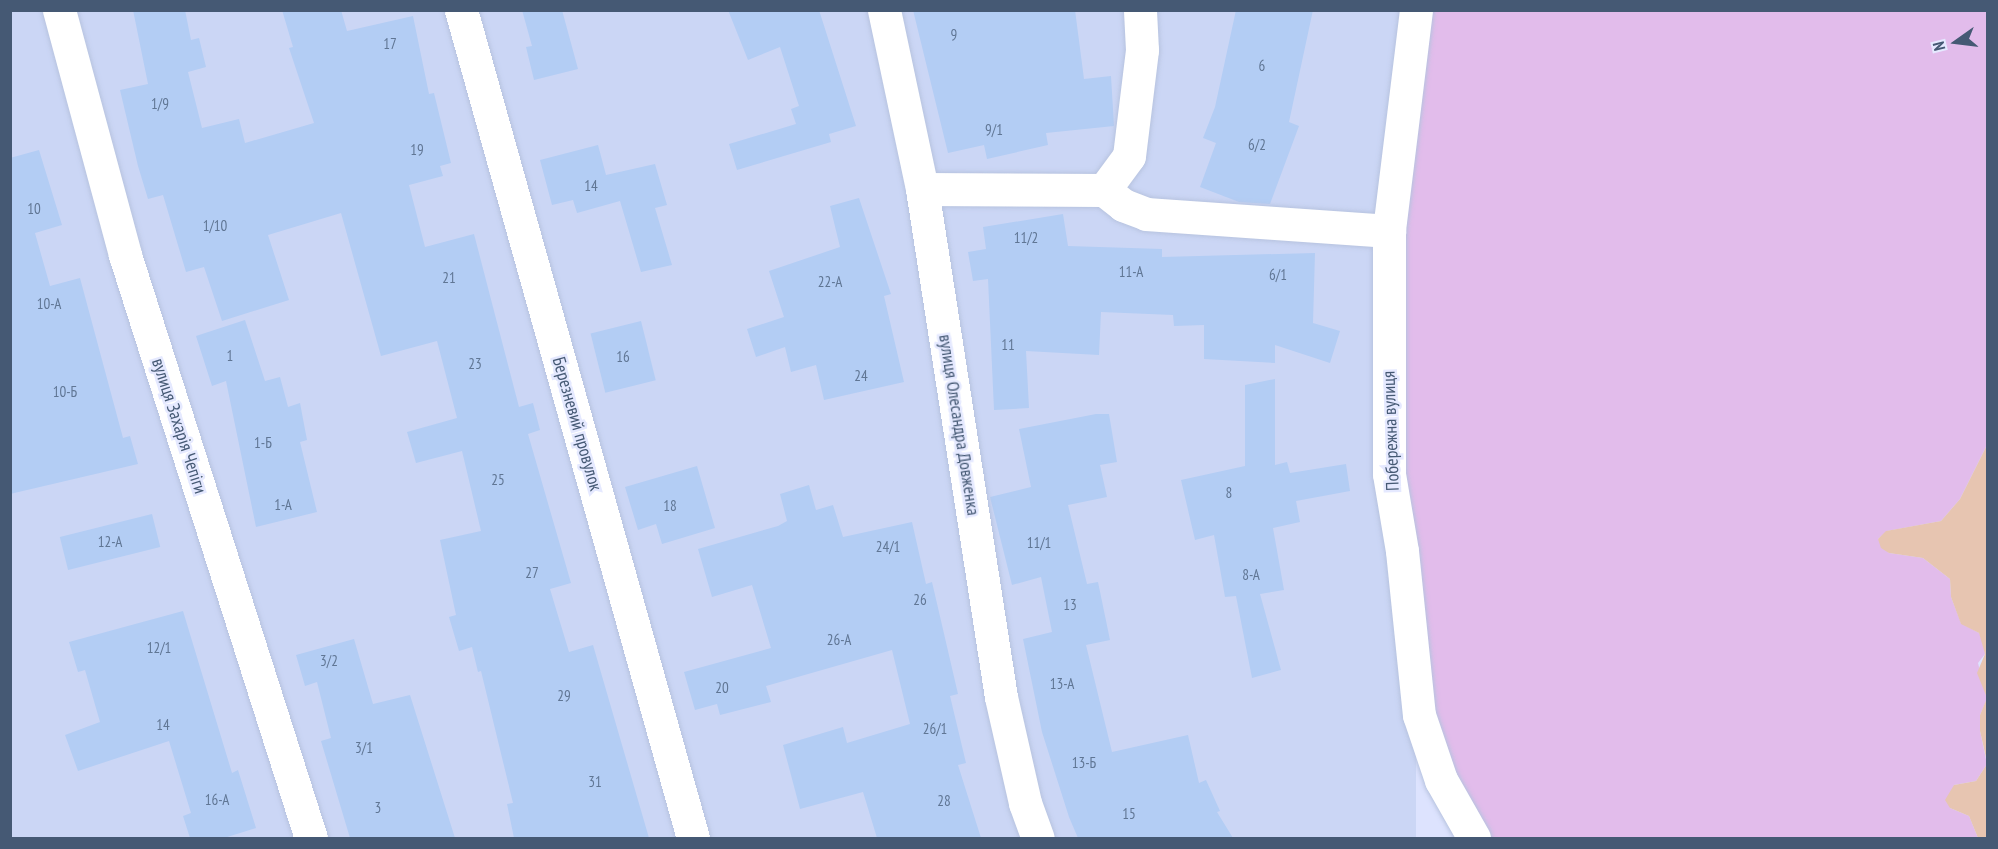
<!DOCTYPE html>
<html>
<head>
<meta charset="utf-8">
<style>
	body { margin:0 }
	#map { position:relative; width:1998px; height:849px; overflow:hidden; background:#dde3fe; font-family:"PT Sans Narrow",sans-serif }
	div>[style] { position:absolute }
	.residential>* { inset:0; background:#cbd6f5; transform-origin:0 0 }
	.green>* { inset:0; background:#e2bceb }
	.water>* { inset:0; background:#e7c5b1 }
	.building>* { inset:0; background:#b3cdf4; transform-origin:0 0 }
	.roads { filter:drop-shadow(0 0 2px #b7c3df) drop-shadow(0 0 2px #b7c3df) }
	.minor>* { height:33px; margin:-16.5px; padding:0 16.5px; transform-origin:16.5px; border-radius:16.5px; background:#fff }
	span { translate:-50% -50%; white-space:nowrap; text-align:center; line-height:1.15; -webkit-text-stroke:5px #e5e9ff; paint-order:stroke }
	.number-label { font-size:15px; color:#607694 }
	.number-label span { -webkit-text-stroke-width:0 }
	.street-label { font-size:18px; color:#455974 }
	.frame { position:absolute; inset:0; border:12px solid #455974; pointer-events:none }
	.north { position:absolute; left:1926px; top:12px; width:60px; height:60px; -webkit-text-stroke:4px #e5e9ff; paint-order:stroke; rotate:256deg; font-size:16px; font-weight:700; line-height:24px; text-align:center; color:#455974 }
	.north::after { content:''; display:block; margin:auto; width:21px; height:27px; background:#455974; clip-path:polygon(50% 0,100% 100%,50% 72%,0 100%) }
</style>
</head>
<body>
<div id="map">
	<div class="residential">
		<i style="left:10px;top:11px;width:1406px;height:827px"></i>
	</div>
	<div class="green">
		<i style="clip-path:polygon(1422px 11px,1987px 11px,1987px 445px,1960px 499px,1941px 521px,1887px 531px,1878px 539px,1889px 553px,1923px 558px,1950px 579px,1951px 597px,1961px 623px,1979px 633px,1984px 643px,1985px 654px,1978px 663px,1987px 699px,1980px 715px,1980px 731px,1987px 764px,1976px 781px,1954px 785px,1950px 808px,1969px 816px,1978px 838px,1476px 838px,1434px 737px,1393px 394px)"></i>
	</div>
	<div class="water">
		<i style="clip-path:polygon(1987px 445px,1987px 762px,1980px 731px,1980px 715px,1987px 698px,1977px 673px,1985px 654px,1979px 633px,1961px 624px,1951px 597px,1950px 579px,1923px 558px,1889px 553px,1881px 548px,1878px 539px,1886px 531px,1941px 521px,1960px 499px)"></i>
		<i style="clip-path:polygon(1987px 764px,1987px 838px,1978px 838px,1969px 816px,1950px 808px,1945px 800px,1954px 785px,1976px 781px)"></i>
	</div>
	<div class="building">
		<i style="clip-path:polygon(133px 10px,185px 10px,191px 40px,199px 38px,206px 67px,188px 72px,202px 128px,239px 119px,245px 143px,314px 123px,289px 48px,293px 47px,282px 10px,341px 10px,347px 31px,413px 16px,429px 94px,434px 93px,451px 163px,440px 166px,443px 176px,409px 185px,425px 247px,474px 234px,519px 407px,533px 403px,540px 430px,528px 434px,571px 583px,550px 589px,569px 652px,593px 645px,649px 838px,514px 838px,507px 804px,513px 803px,481px 671px,478px 672px,472px 647px,459px 651px,449px 617px,456px 615px,440px 540px,481px 531px,462px 451px,416px 463px,407px 432px,457px 418px,437px 341px,381px 356px,341px 213px,268px 235px,289px 300px,222px 321px,204px 267px,186px 272px,163px 195px,148px 199px,138px 166px,120px 90px,148px 84px)"></i>
		<i style="clip-path:polygon(522px 10px,562px 10px,578px 69px,534px 80px,526px 47px,532px 46px)"></i>
		<i style="clip-path:polygon(728px 10px,819px 10px,856px 126px,829px 134px,831px 142px,737px 170px,729px 144px,796px 124px,791px 109px,799px 106px,780px 47px,748px 60px)"></i>
		<i style="clip-path:polygon(913px 10px,1075px 10px,1084px 79px,1111px 76px,1114px 126px,1046px 133px,1048px 145px,987px 159px,984px 145px,948px 153px)"></i>
		<i style="clip-path:polygon(1236px 10px,1313px 10px,1289px 122px,1299px 126px,1270px 204px,1239px 202px,1200px 187px,1216px 143px,1203px 138px,1215px 107px)"></i>
		<i style="clip-path:polygon(598px 145px,606px 175px,655px 164px,667px 205px,655px 208px,672px 265px,641px 272px,620px 201px,577px 213px,573px 200px,552px 205px,540px 160px)"></i>
		<i style="clip-path:polygon(39px 150px,62px 225px,35px 233px,50px 286px,80px 278px,123px 438px,130px 436px,138px 464px,10px 494px,10px 158px)"></i>
		<i style="clip-path:polygon(859px 198px,891px 294px,884px 296px,904px 382px,824px 400px,816px 365px,791px 372px,785px 347px,756px 357px,747px 329px,784px 317px,769px 271px,840px 247px,830px 206px)"></i>
		<i style="clip-path:polygon(1063px 214px,1068px 246px,1162px 249px,1162px 257px,1315px 253px,1313px 323px,1340px 331px,1330px 363px,1275px 345px,1275px 363px,1204px 359px,1204px 325px,1174px 326px,1173px 315px,1101px 312px,1099px 355px,1026px 351px,1029px 408px,994px 410px,988px 279px,973px 281px,968px 252px,986px 249px,983px 227px)"></i>
		<i style="clip-path:polygon(245px 320px,265px 381px,280px 377px,288px 407px,300px 403px,307px 440px,300px 442px,317px 512px,256px 527px,226px 381px,212px 386px,196px 336px)"></i>
		<i style="left:641px;top:321px;width:61px;height:52px;rotate:76deg"></i>
		<i style="clip-path:polygon(1275px 379px,1275px 465px,1287px 462px,1290px 473px,1346px 464px,1350px 491px,1296px 501px,1300px 522px,1273px 528px,1284px 590px,1260px 594px,1281px 670px,1252px 678px,1236px 596px,1225px 597px,1214px 535px,1195px 540px,1181px 480px,1245px 466px,1245px 385px)"></i>
		<i style="clip-path:polygon(1096px 414px,1109px 414px,1117px 462px,1100px 465px,1107px 497px,1068px 505px,1087px 584px,1098px 582px,1110px 640px,1086px 645px,1112px 752px,1188px 735px,1199px 783px,1206px 780px,1220px 811px,1217px 812px,1233px 838px,1078px 838px,1069px 817px,1042px 732px,1023px 639px,1052px 632px,1041px 577px,1012px 585px,990px 497px,1031px 487px,1019px 429px)"></i>
		<i style="clip-path:polygon(697px 466px,715px 528px,662px 544px,656px 524px,638px 530px,625px 487px)"></i>
		<i style="clip-path:polygon(809px 485px,816px 510px,833px 505px,843px 537px,912px 522px,926px 584px,932px 582px,958px 694px,950px 696px,966px 763px,958px 765px,981px 838px,877px 838px,863px 792px,800px 809px,783px 745px,843px 727px,847px 743px,910px 724px,892px 650px,766px 686px,771px 702px,720px 715px,717px 704px,695px 710px,684px 672px,771px 648px,752px 585px,712px 597px,698px 549px,778px 526px,787px 521px,780px 494px)"></i>
		<i style="left:152px;top:514px;width:34px;height:95px;rotate:76deg"></i>
		<i style="clip-path:polygon(183px 611px,232px 773px,238px 770px,256px 828px,224px 838px,190px 838px,183px 816px,191px 813px,169px 741px,78px 771px,65px 735px,100px 722px,85px 670px,78px 672px,69px 642px)"></i>
		<i style="clip-path:polygon(354px 639px,373px 704px,410px 695px,455px 838px,350px 838px,321px 741px,331px 738px,317px 682px,305px 686px,296px 655px)"></i>
	</div>
	<div class="roads">
		<div class="minor">
			<i style="left:59px;top:10px;width:254px;rotate:74.9deg"></i>
			<i style="left:125px;top:255px;width:612px;rotate:72.31deg"></i>
			<i style="left:461px;top:10px;width:860px;rotate:74.35deg"></i>
			<i style="left:884px;top:10px;width:183px;rotate:78deg"></i>
			<i style="left:922px;top:189px;width:514px;rotate:81.16deg"></i>
			<i style="left:1001px;top:697px;width:109px;rotate:77.2deg"></i>
			<i style="left:1025px;top:803px;width:37px;rotate:70deg"></i>
			<i style="left:1416px;top:10px;width:223px;rotate:97deg"></i>
			<i style="left:1389px;top:231px;width:243px;rotate:90deg"></i>
			<i style="left:1389px;top:474px;width:78px;rotate:80.4deg"></i>
			<i style="left:1402px;top:551px;width:165px;rotate:84.1deg"></i>
			<i style="left:1419px;top:715px;width:69px;rotate:71.3deg"></i>
			<i style="left:1441px;top:780px;width:67px;rotate:60.4deg"></i>
			<i style="left:922px;top:189px;width:182px;rotate:0.3deg"></i>
			<i style="left:1104px;top:190px;width:24px;rotate:38deg"></i>
			<i style="left:1123px;top:205px;width:25px;rotate:21deg"></i>
			<i style="left:1146px;top:214px;width:244px;rotate:4deg"></i>
			<i style="left:1104px;top:190px;width:42px;rotate:-53.7deg"></i>
			<i style="left:1129px;top:156px;width:107px;rotate:-83deg"></i>
			<i style="left:1142px;top:50px;width:40px;rotate:-92.9deg"></i>
		</div>
	</div>
	<div class="number-label">
		<span style="left:954px;top:35px">9</span>
		<span style="left:390px;top:44px">17</span>
		<span style="left:1262px;top:66px">6</span>
		<span style="left:160px;top:104px">1/9</span>
		<span style="left:994px;top:130px">9/1</span>
		<span style="left:1257px;top:145px">6/2</span>
		<span style="left:417px;top:150px">19</span>
		<span style="left:591px;top:186px">14</span>
		<span style="left:34px;top:209px">10</span>
		<span style="left:215px;top:226px">1/10</span>
		<span style="left:1026px;top:238px">11/2</span>
		<span style="left:1131px;top:272px">11-А</span>
		<span style="left:1278px;top:275px">6/1</span>
		<span style="left:449px;top:278px">21</span>
		<span style="left:830px;top:282px">22-А</span>
		<span style="left:49px;top:304px">10-А</span>
		<span style="left:1008px;top:345px">11</span>
		<span style="left:230px;top:356px">1</span>
		<span style="left:623px;top:357px">16</span>
		<span style="left:475px;top:364px">23</span>
		<span style="left:861px;top:376px">24</span>
		<span style="left:65px;top:392px">10-Б</span>
		<span style="left:263px;top:443px">1-Б</span>
		<span style="left:498px;top:480px">25</span>
		<span style="left:1229px;top:493px">8</span>
		<span style="left:283px;top:505px">1-А</span>
		<span style="left:670px;top:506px">18</span>
		<span style="left:110px;top:542px">12-А</span>
		<span style="left:1039px;top:543px">11/1</span>
		<span style="left:888px;top:547px">24/1</span>
		<span style="left:532px;top:573px">27</span>
		<span style="left:1251px;top:575px">8-А</span>
		<span style="left:920px;top:600px">26</span>
		<span style="left:1070px;top:605px">13</span>
		<span style="left:839px;top:640px">26-А</span>
		<span style="left:159px;top:648px">12/1</span>
		<span style="left:329px;top:661px">3/2</span>
		<span style="left:1062px;top:684px">13-А</span>
		<span style="left:722px;top:688px">20</span>
		<span style="left:564px;top:696px">29</span>
		<span style="left:163px;top:725px">14</span>
		<span style="left:935px;top:729px">26/1</span>
		<span style="left:364px;top:748px">3/1</span>
		<span style="left:1084px;top:763px">13-Б</span>
		<span style="left:595px;top:782px">31</span>
		<span style="left:217px;top:800px">16-А</span>
		<span style="left:944px;top:801px">28</span>
		<span style="left:378px;top:808px">3</span>
		<span style="left:1129px;top:814px">15</span>
	</div>
	<div class="street-label">
		<span style="left:577px;top:424px;rotate:74deg">Березневий провулок</span>
		<span style="left:959px;top:425px;rotate:81deg">вулиця Олесандра Довженка</span>
		<span style="left:179px;top:426px;rotate:72deg">вулиця Захарія Чепіги</span>
		<span style="left:1391px;top:431px;rotate:-92deg">Побережна вулиця</span>
	</div>
	<div class="frame"></div>
	<div class="north">N</div>
</div>
</body>
</html>
